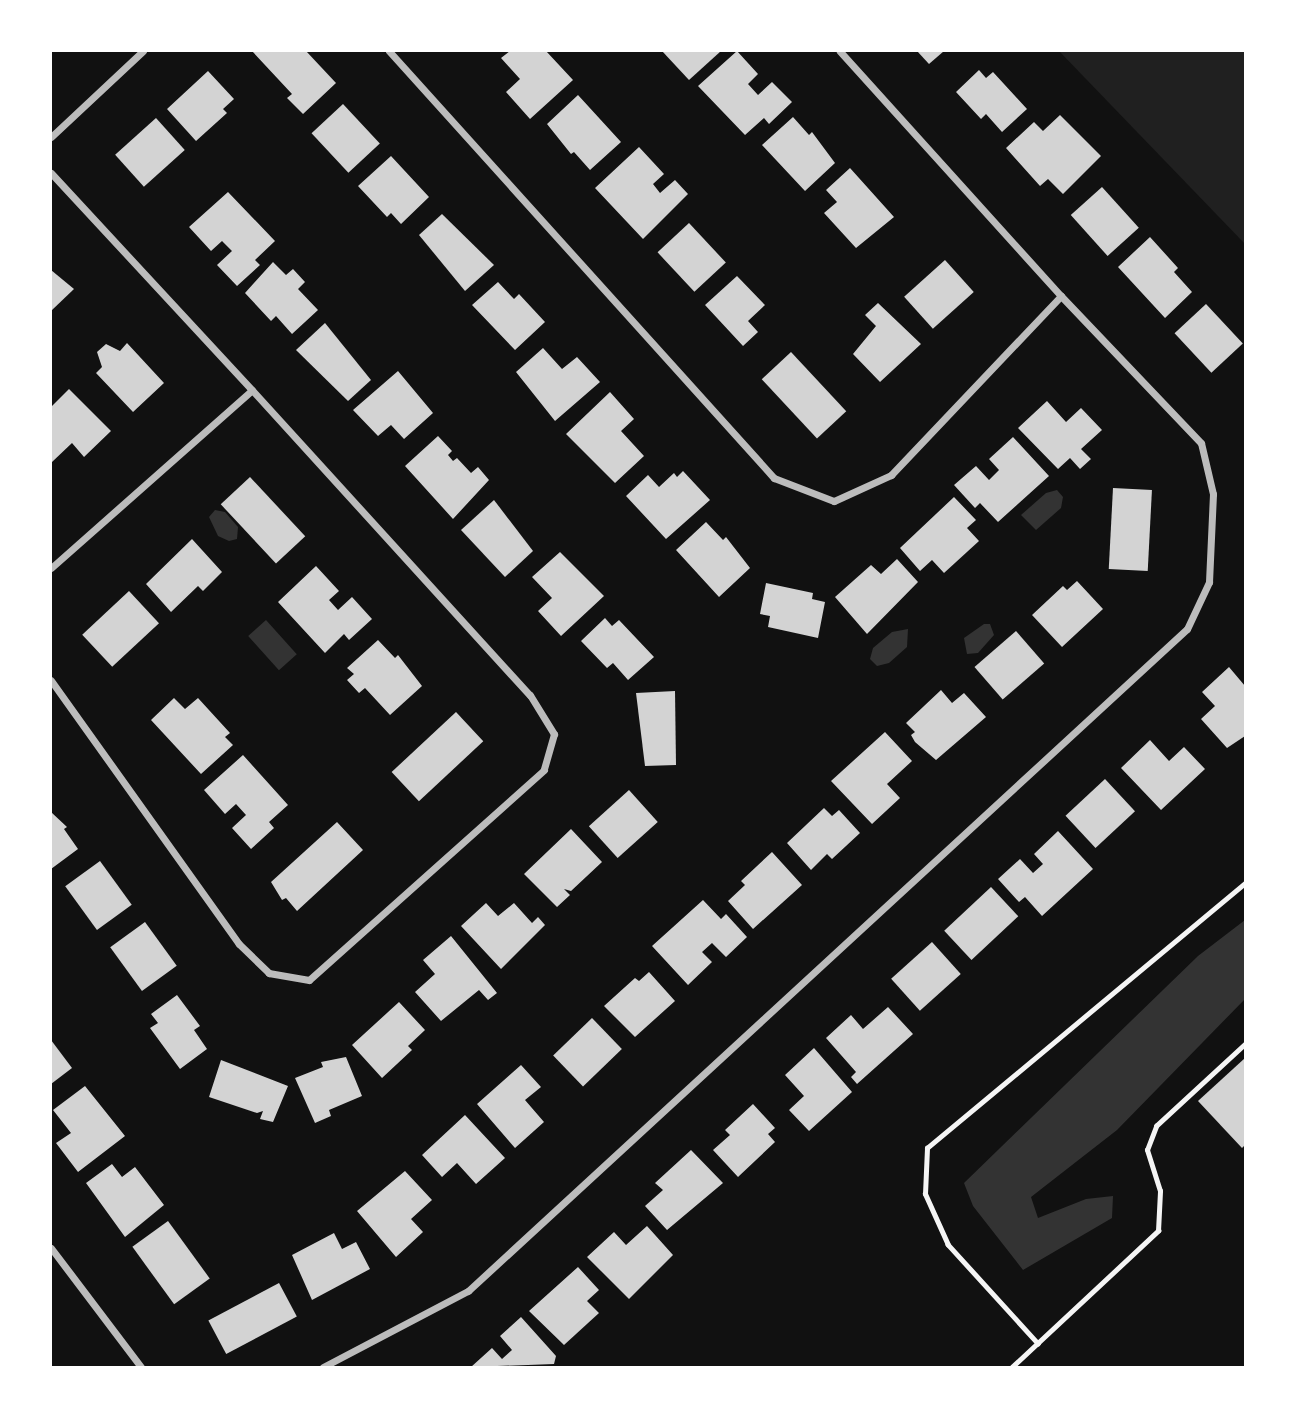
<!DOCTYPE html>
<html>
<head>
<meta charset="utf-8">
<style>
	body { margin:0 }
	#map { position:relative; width:1296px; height:1418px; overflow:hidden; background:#111; font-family:"Exo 2",sans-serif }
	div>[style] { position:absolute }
	.green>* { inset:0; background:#202020 }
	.water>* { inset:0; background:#333; transform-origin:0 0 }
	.building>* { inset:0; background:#d3d3d3; transform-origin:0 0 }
	.path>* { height:4.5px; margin:-2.25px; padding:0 2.25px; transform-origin:2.25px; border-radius:2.25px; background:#f5f5f5 }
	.minor>* { height:7px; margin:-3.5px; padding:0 3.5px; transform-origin:3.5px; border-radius:3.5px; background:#bcbcbc }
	span { translate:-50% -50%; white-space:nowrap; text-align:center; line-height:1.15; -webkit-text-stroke:5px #fff; paint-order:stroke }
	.frame { position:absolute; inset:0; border:52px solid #fff; pointer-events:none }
</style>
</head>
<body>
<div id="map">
	<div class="green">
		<i style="clip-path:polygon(1059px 51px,1245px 51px,1245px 244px)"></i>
	</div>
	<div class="water">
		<i style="clip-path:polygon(1057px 490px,1063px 497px,1061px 508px,1036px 530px,1021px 515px,1046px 493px)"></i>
		<i style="clip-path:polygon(215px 510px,225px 512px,238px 527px,237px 539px,229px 541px,218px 536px,209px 517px)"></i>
		<i style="left:266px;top:620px;width:46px;height:24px;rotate:48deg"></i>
		<i style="clip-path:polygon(984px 624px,990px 624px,994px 635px,978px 653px,967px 654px,964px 638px)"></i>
		<i style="clip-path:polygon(908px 629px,907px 647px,889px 663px,877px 666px,870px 659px,873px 648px,892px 632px)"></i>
		<i style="clip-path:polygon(1245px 920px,1245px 999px,1117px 1130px,1031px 1197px,1038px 1218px,1086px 1199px,1113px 1196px,1112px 1218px,1023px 1270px,973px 1206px,964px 1183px,1198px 956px)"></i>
	</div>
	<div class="building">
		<i style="clip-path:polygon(252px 51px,306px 51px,336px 83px,303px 114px,287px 98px,292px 94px)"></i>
		<i style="clip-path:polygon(510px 51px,546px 51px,573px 80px,530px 119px,506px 92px,520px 79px,501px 58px)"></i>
		<i style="clip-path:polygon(662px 51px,721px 51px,689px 80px)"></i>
		<i style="clip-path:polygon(737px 51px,758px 74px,748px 84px,758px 95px,772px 82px,792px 102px,769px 124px,764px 118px,745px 135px,698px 86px)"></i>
		<i style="clip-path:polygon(917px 51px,944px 51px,929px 64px)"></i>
		<i style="clip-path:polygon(979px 70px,986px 78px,993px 72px,1027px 109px,1002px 132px,986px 114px,981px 119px,956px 92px)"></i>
		<i style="clip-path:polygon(208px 71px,234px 99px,223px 109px,227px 113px,196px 141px,167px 109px)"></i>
		<i style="clip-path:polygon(578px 95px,621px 142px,590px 170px,574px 152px,571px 154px,547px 124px)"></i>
		<i style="left:343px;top:104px;width:54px;height:43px;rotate:47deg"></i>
		<i style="clip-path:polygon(1060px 115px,1101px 156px,1063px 194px,1048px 179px,1040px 186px,1006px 148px,1034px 122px,1043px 131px)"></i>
		<i style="clip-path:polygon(793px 117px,809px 135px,812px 132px,835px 163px,805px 191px,762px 145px)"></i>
		<i style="left:156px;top:118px;width:43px;height:55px;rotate:48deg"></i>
		<i style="clip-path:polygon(639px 147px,664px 174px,653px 184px,660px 193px,675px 180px,688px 194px,643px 239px,595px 188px)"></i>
		<i style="clip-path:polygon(391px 156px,429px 197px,401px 224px,391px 213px,387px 217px,358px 186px)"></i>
		<i style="clip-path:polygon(850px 168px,894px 217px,856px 248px,824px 213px,837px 202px,826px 190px)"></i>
		<i style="left:1102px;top:187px;width:55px;height:42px;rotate:48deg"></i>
		<i style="clip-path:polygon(228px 192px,275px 241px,255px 260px,260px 265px,237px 286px,217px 265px,232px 251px,222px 241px,211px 251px,189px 227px)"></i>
		<i style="clip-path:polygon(442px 214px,494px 265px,465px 291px,419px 235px)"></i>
		<i style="left:689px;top:223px;width:54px;height:43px;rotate:47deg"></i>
		<i style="clip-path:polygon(1150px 237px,1178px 268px,1174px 272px,1192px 292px,1165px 318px,1118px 267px)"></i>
		<i style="left:945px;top:260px;width:43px;height:55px;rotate:48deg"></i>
		<i style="clip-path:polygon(273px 262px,286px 275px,293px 269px,305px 282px,298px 289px,318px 310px,292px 334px,276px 316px,271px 321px,245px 293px)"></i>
		<i style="clip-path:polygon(51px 270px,74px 289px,51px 311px)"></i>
		<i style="clip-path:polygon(737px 276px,765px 305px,748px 321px,758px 332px,743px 346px,705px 305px)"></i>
		<i style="clip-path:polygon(498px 282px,514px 299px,519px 294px,545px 322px,515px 350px,472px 305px)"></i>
		<i style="clip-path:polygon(878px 303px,921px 344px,880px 382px,853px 354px,876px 326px,865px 315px)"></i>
		<i style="left:1206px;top:304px;width:54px;height:43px;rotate:47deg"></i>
		<i style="clip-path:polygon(325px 323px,371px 380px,348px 401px,296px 350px)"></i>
		<i style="clip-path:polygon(127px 343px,164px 383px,133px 412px,96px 373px,102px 367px,97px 352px,106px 344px,120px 351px)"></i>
		<i style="clip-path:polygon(543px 348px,562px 369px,577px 357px,600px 382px,555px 421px,516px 372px)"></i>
		<i style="left:791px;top:352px;width:81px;height:40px;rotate:47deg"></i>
		<i style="clip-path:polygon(398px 371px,433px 413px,404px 439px,391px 425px,378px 436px,353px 410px)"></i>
		<i style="clip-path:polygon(69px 389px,111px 431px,84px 457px,72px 443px,52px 462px,51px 407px)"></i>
		<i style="clip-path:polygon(610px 392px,634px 419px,621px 431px,644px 456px,615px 483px,566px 434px)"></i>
		<i style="clip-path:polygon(1047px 401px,1066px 422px,1081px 408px,1102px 430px,1081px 449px,1091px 459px,1080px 469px,1070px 458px,1058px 469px,1018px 428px)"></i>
		<i style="clip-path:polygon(438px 436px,452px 451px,448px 455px,453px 461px,457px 458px,471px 473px,478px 467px,489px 480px,453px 519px,405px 466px)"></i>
		<i style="clip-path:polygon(1013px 437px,1049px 476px,998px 522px,980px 503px,975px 508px,954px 485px,976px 466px,989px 480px,999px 470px,989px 459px)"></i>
		<i style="clip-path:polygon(683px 471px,710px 500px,666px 539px,626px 496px,648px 475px,659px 487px,674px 473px,677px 477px)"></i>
		<i style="left:250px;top:477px;width:81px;height:40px;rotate:47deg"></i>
		<i style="left:1113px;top:488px;width:39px;height:81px;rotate:3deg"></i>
		<i style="clip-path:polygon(954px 497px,976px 520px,967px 528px,979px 541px,944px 573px,932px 560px,920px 571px,900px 548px)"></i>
		<i style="clip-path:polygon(494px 500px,533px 551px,505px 577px,461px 530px)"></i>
		<i style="clip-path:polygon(706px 522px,723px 540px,726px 537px,750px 568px,719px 597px,676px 550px)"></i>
		<i style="clip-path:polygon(192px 539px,222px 572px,203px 591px,198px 586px,171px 612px,146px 584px)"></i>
		<i style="clip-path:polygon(560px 552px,604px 596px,561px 636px,538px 611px,552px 598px,532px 577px)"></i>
		<i style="clip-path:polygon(897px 559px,918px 582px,867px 634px,835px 597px,871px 565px,881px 574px)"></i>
		<i style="clip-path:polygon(316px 566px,339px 591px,329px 600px,338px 610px,352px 597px,372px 619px,349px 640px,344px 634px,325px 653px,278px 602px)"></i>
		<i style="clip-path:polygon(1077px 581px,1103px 609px,1062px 647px,1032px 615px,1063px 586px,1067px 590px)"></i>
		<i style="clip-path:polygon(766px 583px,813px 593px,812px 599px,825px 602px,818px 638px,768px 627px,770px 616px,760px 614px)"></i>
		<i style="left:129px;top:591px;width:44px;height:64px;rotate:47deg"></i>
		<i style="clip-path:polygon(605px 618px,612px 626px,619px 620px,654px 657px,628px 680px,613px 663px,607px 668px,581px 641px)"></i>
		<i style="left:1016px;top:631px;width:43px;height:55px;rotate:49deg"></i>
		<i style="clip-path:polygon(378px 640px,395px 658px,398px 655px,422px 686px,390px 715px,365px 688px,359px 693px,347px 680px,354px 674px,347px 668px)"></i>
		<i style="clip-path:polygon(1229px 667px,1245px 686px,1245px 736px,1227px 748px,1201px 719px,1215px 706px,1202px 692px)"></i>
		<i style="clip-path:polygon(941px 690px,952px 703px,964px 693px,986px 717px,936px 760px,915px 742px,911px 735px,915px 732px,906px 723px)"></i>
		<i style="clip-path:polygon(675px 691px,676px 765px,645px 766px,636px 693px)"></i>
		<i style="clip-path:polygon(174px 698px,185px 709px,198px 698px,230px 733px,225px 737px,233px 745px,201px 774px,151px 720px)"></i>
		<i style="left:456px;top:712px;width:40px;height:88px;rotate:47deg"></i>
		<i style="clip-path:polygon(885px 732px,912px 761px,887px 784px,900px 798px,872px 824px,831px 781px)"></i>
		<i style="clip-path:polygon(1150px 740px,1169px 761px,1184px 747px,1205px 769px,1161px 810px,1121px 768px)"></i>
		<i style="clip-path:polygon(243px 755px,288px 805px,269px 822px,274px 828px,251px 849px,232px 828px,246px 815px,236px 804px,225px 814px,204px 790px)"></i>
		<i style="left:1105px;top:779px;width:44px;height:54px;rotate:47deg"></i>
		<i style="left:629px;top:790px;width:43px;height:54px;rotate:48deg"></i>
		<i style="clip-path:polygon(824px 808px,832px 816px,839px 810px,860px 833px,832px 859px,827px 854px,811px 870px,787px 843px)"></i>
		<i style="clip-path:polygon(51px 812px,67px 827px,64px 829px,78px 849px,51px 869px)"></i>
		<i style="clip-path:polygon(337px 822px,363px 850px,297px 911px,286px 898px,282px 900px,271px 882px)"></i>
		<i style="clip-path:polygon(571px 829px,602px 862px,571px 891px,564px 889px,570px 895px,557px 907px,524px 874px)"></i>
		<i style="clip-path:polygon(1058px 831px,1093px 869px,1042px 916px,1025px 897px,1019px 902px,998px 879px,1020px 859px,1033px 873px,1043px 864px,1034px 854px)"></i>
		<i style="clip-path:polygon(772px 852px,802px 885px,753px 929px,728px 901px,745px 885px,741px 881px)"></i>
		<i style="left:100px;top:861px;width:54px;height:43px;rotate:54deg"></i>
		<i style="left:991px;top:887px;width:40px;height:64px;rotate:47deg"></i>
		<i style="clip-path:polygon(703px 900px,721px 919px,726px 914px,747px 937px,726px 957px,712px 943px,702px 952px,712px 962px,688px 985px,652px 946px)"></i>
		<i style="clip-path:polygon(486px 903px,498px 916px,514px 903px,532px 923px,538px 917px,545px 925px,501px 969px,461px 926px)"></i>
		<i style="left:145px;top:922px;width:54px;height:43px;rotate:54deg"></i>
		<i style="clip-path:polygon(451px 936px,497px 993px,488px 1000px,479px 990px,441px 1021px,415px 992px,435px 974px,423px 960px)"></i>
		<i style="left:932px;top:942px;width:43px;height:55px;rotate:48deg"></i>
		<i style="clip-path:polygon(649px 972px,675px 1001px,635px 1037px,604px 1006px,635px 978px,639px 981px)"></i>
		<i style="clip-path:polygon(177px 995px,200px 1026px,194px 1030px,207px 1049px,180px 1069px,150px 1028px,158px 1023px,151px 1014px)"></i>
		<i style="clip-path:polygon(399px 1002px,425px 1030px,408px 1046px,412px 1050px,382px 1078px,352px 1045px)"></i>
		<i style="clip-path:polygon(888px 1007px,913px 1034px,857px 1084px,851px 1077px,856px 1072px,826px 1038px,851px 1015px,863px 1029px)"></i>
		<i style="left:592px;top:1018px;width:43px;height:54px;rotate:46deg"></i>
		<i style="clip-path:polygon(51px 1040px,72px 1068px,51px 1084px)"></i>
		<i style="clip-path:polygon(814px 1048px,852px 1092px,809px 1131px,789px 1110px,804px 1096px,785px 1075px)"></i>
		<i style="clip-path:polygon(346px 1057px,362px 1096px,329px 1110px,331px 1116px,315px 1123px,295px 1078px,323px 1067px,321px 1062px)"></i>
		<i style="clip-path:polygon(1245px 1058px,1245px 1145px,1242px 1148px,1198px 1101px)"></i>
		<i style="clip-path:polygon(221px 1060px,288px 1086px,273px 1122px,260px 1119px,263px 1111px,257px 1113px,209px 1097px)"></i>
		<i style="clip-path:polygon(521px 1065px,541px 1087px,525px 1100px,544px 1122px,515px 1148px,477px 1104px)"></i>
		<i style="clip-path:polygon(85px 1086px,125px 1136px,78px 1172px,56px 1143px,71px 1133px,53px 1110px)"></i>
		<i style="clip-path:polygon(753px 1104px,775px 1128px,768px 1134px,775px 1142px,738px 1177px,713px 1150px,730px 1135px,725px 1130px)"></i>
		<i style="clip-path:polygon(465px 1115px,505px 1158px,476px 1184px,457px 1163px,442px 1177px,422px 1155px)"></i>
		<i style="clip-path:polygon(691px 1150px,723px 1183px,667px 1230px,645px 1206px,663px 1190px,655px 1183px)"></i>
		<i style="clip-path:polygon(112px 1164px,122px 1177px,135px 1167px,164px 1205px,125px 1237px,86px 1183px)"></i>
		<i style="clip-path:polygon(405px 1171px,432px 1200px,411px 1219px,423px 1232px,396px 1257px,357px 1211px)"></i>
		<i style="left:168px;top:1221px;width:71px;height:44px;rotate:54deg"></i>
		<i style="clip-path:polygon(647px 1226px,673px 1255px,629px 1299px,587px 1257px,614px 1232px,626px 1245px)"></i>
		<i style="clip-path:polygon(334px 1233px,342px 1249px,356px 1242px,370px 1269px,312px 1300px,292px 1255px)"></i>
		<i style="clip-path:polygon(578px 1267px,599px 1290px,587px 1301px,599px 1313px,564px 1345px,529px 1311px)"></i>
		<i style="left:279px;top:1283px;width:38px;height:80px;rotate:62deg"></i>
		<i style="clip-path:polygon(521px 1317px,556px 1356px,554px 1364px,471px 1367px,492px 1348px,502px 1359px,512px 1350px,500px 1336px)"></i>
	</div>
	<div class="path">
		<i style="left:1038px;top:1344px;width:134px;rotate:-132.3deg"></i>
		<i style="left:948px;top:1245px;width:56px;rotate:-114.3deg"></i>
		<i style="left:925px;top:1194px;width:46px;rotate:-87.5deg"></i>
		<i style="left:927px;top:1148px;width:414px;rotate:-39.8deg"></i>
		<i style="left:1012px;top:1367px;width:200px;rotate:-43deg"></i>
		<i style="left:1158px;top:1231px;width:40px;rotate:-87.1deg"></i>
		<i style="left:1160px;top:1191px;width:43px;rotate:-107.6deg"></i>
		<i style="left:1147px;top:1150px;width:26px;rotate:-69deg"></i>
		<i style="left:1156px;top:1126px;width:121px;rotate:-42.7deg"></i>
	</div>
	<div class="minor">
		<i style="left:389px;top:51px;width:575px;rotate:47.96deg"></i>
		<i style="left:774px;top:478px;width:64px;rotate:21deg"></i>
		<i style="left:834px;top:501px;width:63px;rotate:-24.5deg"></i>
		<i style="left:891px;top:475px;width:247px;rotate:-46.5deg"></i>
		<i style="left:51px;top:137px;width:126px;rotate:-43.1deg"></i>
		<i style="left:51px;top:173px;width:296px;rotate:47.2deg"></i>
		<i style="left:51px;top:568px;width:268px;rotate:-41.5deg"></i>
		<i style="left:252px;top:390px;width:413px;rotate:47.7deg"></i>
		<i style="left:530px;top:695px;width:46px;rotate:58.4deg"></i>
		<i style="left:554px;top:734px;width:37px;rotate:106deg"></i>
		<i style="left:544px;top:770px;width:315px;rotate:138.2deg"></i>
		<i style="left:309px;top:980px;width:41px;rotate:-170.1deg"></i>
		<i style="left:269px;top:973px;width:42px;rotate:-136deg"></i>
		<i style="left:239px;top:944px;width:324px;rotate:-125.5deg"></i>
		<i style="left:51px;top:1248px;width:149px;rotate:52.9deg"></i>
		<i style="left:323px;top:1367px;width:164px;rotate:-27.7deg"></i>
		<i style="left:468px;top:1291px;width:977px;rotate:-42.64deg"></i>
		<i style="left:1187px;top:629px;width:52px;rotate:-64.9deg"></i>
		<i style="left:1209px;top:582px;width:88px;rotate:-87.4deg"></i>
		<i style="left:1213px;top:494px;width:52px;rotate:-103.2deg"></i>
		<i style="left:1201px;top:443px;width:203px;rotate:-133.6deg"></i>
		<i style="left:1061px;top:296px;width:330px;rotate:-132.1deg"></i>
	</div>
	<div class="frame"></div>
</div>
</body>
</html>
